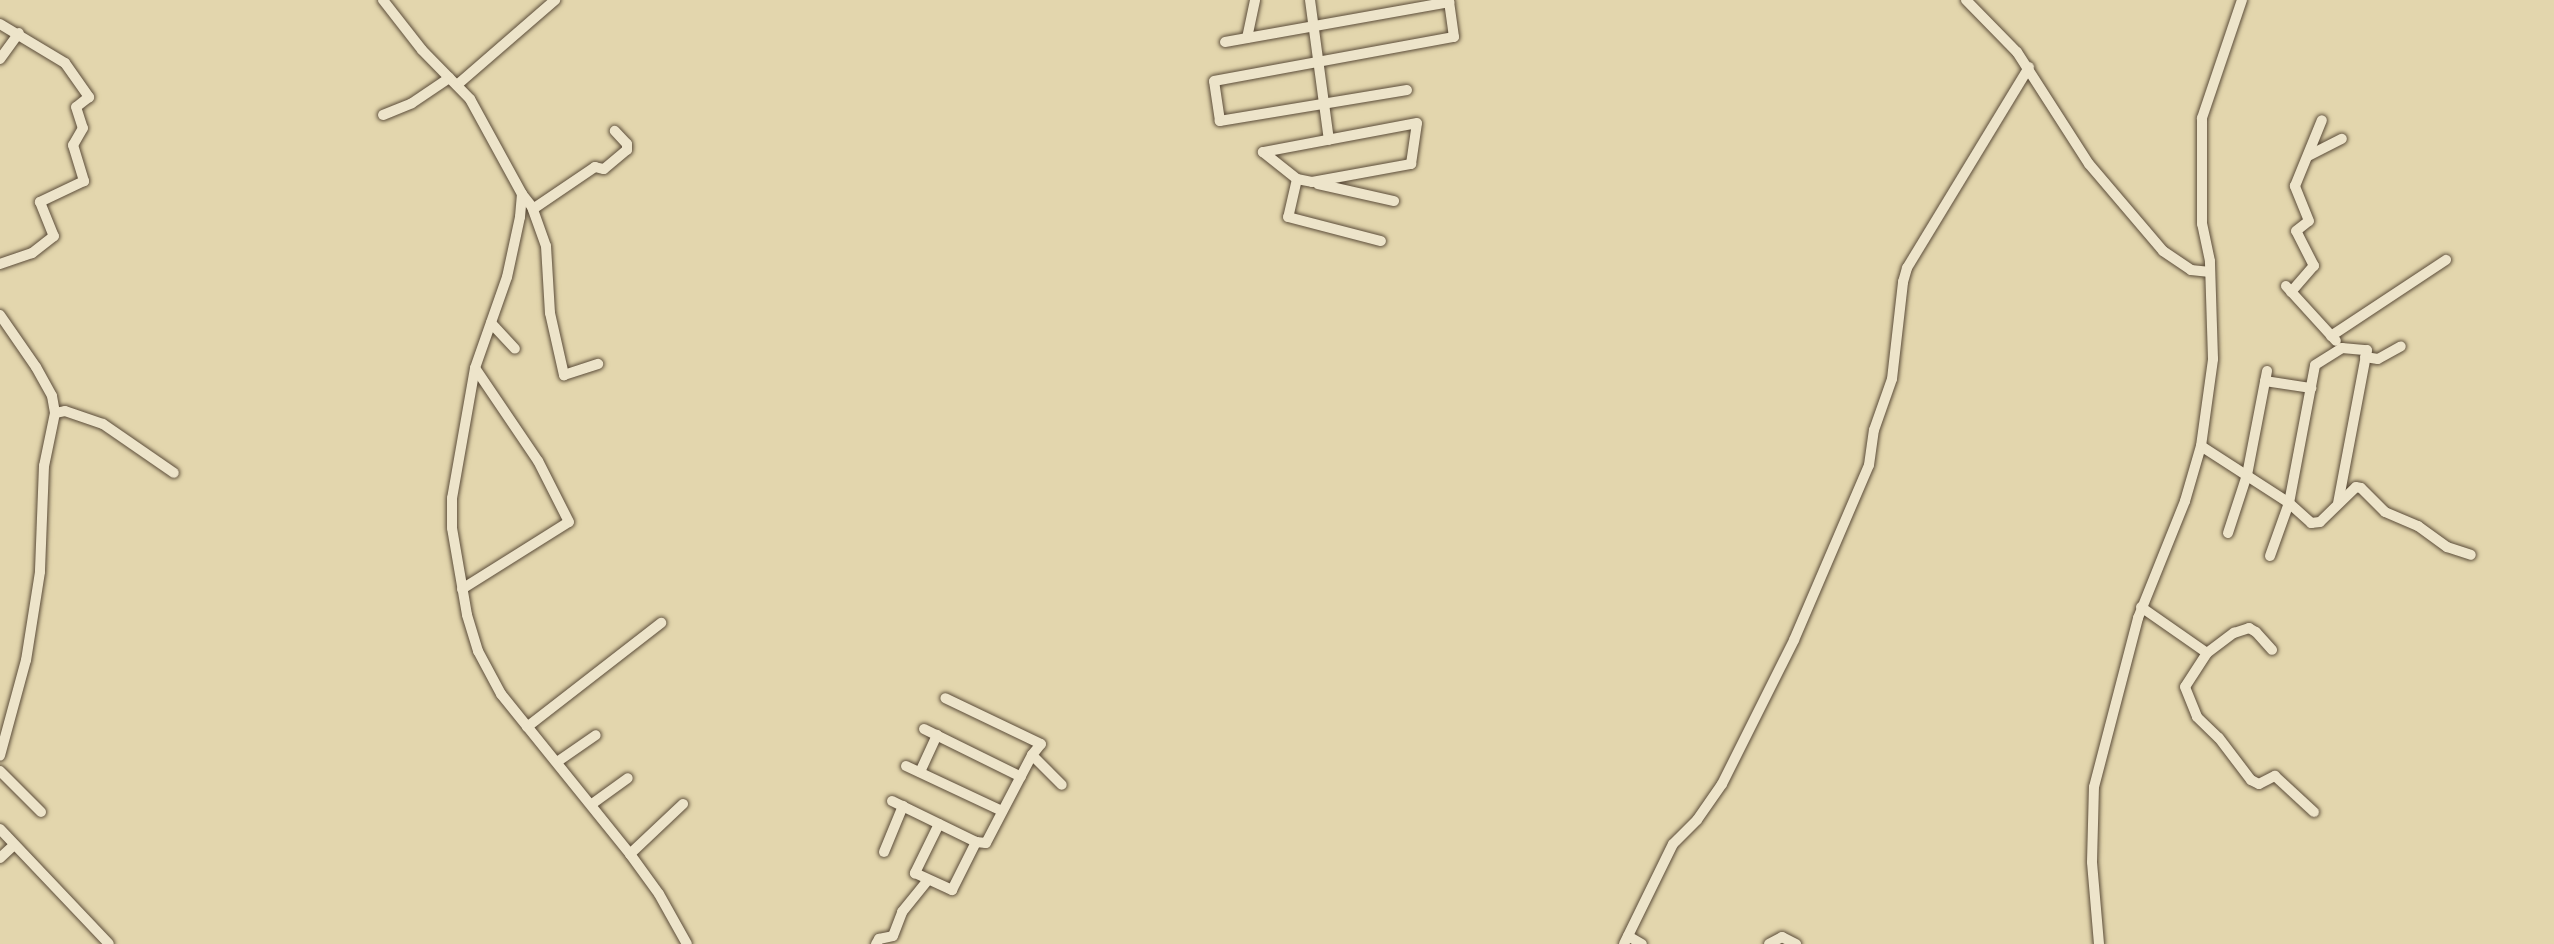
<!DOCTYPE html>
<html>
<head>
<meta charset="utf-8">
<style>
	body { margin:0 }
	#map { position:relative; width:2554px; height:944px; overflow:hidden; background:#e3d6ad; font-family:Cardo,serif }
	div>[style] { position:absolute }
	.roads { filter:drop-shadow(0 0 2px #5b4c39) drop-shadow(0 0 2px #5b4c39) }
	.minor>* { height:10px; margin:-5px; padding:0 5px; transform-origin:5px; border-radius:5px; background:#ede4ca }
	span { translate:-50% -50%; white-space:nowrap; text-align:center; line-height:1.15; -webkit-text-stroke:5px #ede4ca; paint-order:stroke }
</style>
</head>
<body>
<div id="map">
	<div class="roads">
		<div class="minor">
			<i style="left:383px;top:0;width:63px;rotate:52deg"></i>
			<i style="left:422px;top:50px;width:69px;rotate:45.6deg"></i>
			<i style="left:470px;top:99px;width:108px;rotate:61.3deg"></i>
			<i style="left:522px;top:194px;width:16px;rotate:52deg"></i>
			<i style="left:532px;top:207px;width:41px;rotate:70.3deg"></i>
			<i style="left:546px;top:246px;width:67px;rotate:86.6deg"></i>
			<i style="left:550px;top:313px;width:64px;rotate:77.3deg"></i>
			<i style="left:564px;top:375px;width:36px;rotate:-18deg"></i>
			<i style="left:1310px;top:0;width:141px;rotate:82.3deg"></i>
			<i style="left:1966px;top:0;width:73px;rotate:45.6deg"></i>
			<i style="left:2017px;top:52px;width:133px;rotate:57.3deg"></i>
			<i style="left:2089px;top:164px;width:114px;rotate:49.6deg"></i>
			<i style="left:2163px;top:251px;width:34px;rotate:34deg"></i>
			<i style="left:2191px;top:270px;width:19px;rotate:6deg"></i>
			<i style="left:0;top:24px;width:76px;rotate:31deg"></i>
			<i style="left:65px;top:63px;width:42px;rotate:54.8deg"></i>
			<i style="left:89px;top:97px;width:16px;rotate:142deg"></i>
			<i style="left:76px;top:107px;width:22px;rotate:72deg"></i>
			<i style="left:83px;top:128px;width:20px;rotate:120deg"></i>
			<i style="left:73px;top:145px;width:38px;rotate:73deg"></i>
			<i style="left:84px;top:181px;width:49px;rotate:154.5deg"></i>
			<i style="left:40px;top:202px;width:37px;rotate:68deg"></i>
			<i style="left:54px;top:236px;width:28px;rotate:142deg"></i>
			<i style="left:32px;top:253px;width:34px;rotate:161deg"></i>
			<i style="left:1247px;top:38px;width:39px;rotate:-78deg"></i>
			<i style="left:1225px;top:42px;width:228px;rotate:-10.1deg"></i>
			<i style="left:0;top:59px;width:32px;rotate:-54deg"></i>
			<i style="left:457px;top:85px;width:130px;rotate:-40.9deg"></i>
			<i style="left:1407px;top:90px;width:190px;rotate:170.6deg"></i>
			<i style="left:1220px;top:121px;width:40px;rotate:-98.5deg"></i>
			<i style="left:1214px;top:81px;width:244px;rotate:-10.4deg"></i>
			<i style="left:1454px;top:37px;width:37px;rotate:-98deg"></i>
			<i style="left:383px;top:115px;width:31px;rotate:-22deg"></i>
			<i style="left:412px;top:103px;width:45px;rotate:-34deg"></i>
			<i style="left:2308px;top:156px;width:38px;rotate:-27deg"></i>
			<i style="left:1297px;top:179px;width:15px;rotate:11deg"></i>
			<i style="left:1312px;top:182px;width:101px;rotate:-10.3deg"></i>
			<i style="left:1411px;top:164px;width:41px;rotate:-81.7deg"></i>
			<i style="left:1417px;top:123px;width:157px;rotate:169.3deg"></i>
			<i style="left:1263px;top:152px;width:43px;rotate:38.5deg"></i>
			<i style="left:1297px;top:179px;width:39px;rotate:103deg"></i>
			<i style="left:1288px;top:217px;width:96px;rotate:14.5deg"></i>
			<i style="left:1318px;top:184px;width:78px;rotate:12.6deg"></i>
			<i style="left:522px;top:194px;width:23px;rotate:95deg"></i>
			<i style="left:520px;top:217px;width:61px;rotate:102.2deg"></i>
			<i style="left:507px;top:277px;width:96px;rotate:109.4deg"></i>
			<i style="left:475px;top:368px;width:132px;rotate:100deg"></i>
			<i style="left:452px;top:498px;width:30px;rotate:90deg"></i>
			<i style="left:452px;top:528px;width:88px;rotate:80.2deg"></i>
			<i style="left:467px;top:615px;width:38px;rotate:73deg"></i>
			<i style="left:478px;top:651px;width:49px;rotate:61.9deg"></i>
			<i style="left:501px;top:694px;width:206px;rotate:51.1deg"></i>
			<i style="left:630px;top:854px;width:49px;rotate:54.1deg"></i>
			<i style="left:659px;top:894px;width:57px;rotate:60.8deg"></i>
			<i style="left:533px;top:209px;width:75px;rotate:-34.1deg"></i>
			<i style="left:595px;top:167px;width:9px;rotate:13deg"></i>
			<i style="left:604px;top:169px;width:30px;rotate:-40deg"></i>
			<i style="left:627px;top:150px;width:6px;rotate:-90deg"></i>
			<i style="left:627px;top:144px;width:18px;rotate:-133deg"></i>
			<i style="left:2286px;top:286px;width:74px;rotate:47.7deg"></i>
			<i style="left:2291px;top:292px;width:35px;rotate:-49deg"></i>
			<i style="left:2314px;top:266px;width:39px;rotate:-117deg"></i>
			<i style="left:2296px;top:231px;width:16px;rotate:-38deg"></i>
			<i style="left:2309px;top:221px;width:38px;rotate:-112deg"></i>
			<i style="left:2295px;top:186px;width:71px;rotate:-67.8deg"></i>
			<i style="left:0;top:315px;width:63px;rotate:55.3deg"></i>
			<i style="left:36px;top:367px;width:33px;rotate:61deg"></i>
			<i style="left:52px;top:396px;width:17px;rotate:80deg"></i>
			<i style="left:55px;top:413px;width:54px;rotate:101.7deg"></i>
			<i style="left:44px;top:466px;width:106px;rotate:92.2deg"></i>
			<i style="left:40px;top:572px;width:89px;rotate:99deg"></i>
			<i style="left:26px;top:660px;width:99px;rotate:105.2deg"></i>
			<i style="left:491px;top:323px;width:35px;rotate:47deg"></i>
			<i style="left:2331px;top:336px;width:138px;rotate:-33.5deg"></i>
			<i style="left:2365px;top:357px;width:13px;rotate:9deg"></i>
			<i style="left:2378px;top:359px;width:26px;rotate:-29deg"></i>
			<i style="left:2265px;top:381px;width:47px;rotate:8.7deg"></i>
			<i style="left:55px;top:413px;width:10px;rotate:-11deg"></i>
			<i style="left:65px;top:411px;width:40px;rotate:18.9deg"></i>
			<i style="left:103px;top:424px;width:86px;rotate:34.6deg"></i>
			<i style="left:2201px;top:446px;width:105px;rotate:32.9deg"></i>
			<i style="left:2289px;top:503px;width:30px;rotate:42deg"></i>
			<i style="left:2311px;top:523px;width:9px;rotate:-6deg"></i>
			<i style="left:2320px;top:522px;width:50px;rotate:-44.2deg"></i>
			<i style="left:2356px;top:487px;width:5px;rotate:11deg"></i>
			<i style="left:2361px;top:488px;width:34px;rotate:45deg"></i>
			<i style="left:2385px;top:512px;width:36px;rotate:23deg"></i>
			<i style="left:2418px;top:526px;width:36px;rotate:36deg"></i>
			<i style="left:2447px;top:547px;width:25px;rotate:18deg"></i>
			<i style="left:2228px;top:533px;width:61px;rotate:-71.9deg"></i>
			<i style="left:2247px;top:475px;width:106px;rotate:-79.1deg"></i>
			<i style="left:2270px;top:556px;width:56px;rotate:-70.3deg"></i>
			<i style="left:2289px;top:503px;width:140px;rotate:-79.3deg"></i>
			<i style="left:2315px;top:365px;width:32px;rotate:-32deg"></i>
			<i style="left:2342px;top:348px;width:25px;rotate:5deg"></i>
			<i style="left:2367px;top:350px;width:156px;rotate:100.7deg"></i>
			<i style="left:462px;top:589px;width:126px;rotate:-32.1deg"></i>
			<i style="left:569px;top:522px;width:68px;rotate:-116.9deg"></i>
			<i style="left:538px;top:461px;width:112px;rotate:-124.1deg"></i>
			<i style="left:2141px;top:607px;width:80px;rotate:34.9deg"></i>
			<i style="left:2207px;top:653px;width:34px;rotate:-37deg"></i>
			<i style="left:2234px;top:633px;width:16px;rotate:-18deg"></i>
			<i style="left:2249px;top:628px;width:8px;rotate:30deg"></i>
			<i style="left:2256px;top:632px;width:24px;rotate:48deg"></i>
			<i style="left:2207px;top:653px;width:40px;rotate:122.9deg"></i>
			<i style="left:2185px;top:687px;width:32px;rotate:68deg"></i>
			<i style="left:2197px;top:717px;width:30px;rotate:44deg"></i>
			<i style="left:2219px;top:738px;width:53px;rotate:52.7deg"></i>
			<i style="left:2251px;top:780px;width:9px;rotate:27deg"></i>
			<i style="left:2259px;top:784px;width:18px;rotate:-27deg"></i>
			<i style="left:2275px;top:776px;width:53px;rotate:42.7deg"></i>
			<i style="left:527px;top:727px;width:170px;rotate:-37.8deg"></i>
			<i style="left:924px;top:729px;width:108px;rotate:26.3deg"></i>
			<i style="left:1032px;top:755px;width:42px;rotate:45deg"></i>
			<i style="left:557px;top:762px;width:47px;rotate:-34.7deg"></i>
			<i style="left:906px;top:766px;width:106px;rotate:25.1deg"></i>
			<i style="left:0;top:771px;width:58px;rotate:45deg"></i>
			<i style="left:920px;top:772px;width:41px;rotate:-65.3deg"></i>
			<i style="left:892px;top:801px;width:93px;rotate:26deg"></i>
			<i style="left:976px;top:842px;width:10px;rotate:6deg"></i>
			<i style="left:986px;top:843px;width:99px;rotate:-62.4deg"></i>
			<i style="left:1032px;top:755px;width:14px;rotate:-51deg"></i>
			<i style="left:1041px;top:744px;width:106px;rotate:-154.4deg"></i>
			<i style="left:592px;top:804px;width:44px;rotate:-35.8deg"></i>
			<i style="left:939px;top:824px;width:55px;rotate:116.1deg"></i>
			<i style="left:915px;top:873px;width:41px;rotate:24.7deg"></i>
			<i style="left:952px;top:890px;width:54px;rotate:-63.4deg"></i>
			<i style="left:0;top:829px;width:158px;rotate:46.5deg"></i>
			<i style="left:884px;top:852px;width:50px;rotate:-67.6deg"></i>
			<i style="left:630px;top:854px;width:73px;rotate:-43.3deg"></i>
			<i style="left:0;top:858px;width:19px;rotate:-43deg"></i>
			<i style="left:1628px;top:936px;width:16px;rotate:30deg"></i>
			<i style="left:876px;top:944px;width:6px;rotate:-59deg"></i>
			<i style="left:879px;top:939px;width:14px;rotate:-12deg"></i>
			<i style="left:893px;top:936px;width:26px;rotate:-69deg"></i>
			<i style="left:902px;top:912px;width:41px;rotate:-50.9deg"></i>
			<i style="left:1624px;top:944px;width:111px;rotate:-63.9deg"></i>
			<i style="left:1673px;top:844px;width:34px;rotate:-45deg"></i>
			<i style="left:1697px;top:820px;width:44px;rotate:-55.2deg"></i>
			<i style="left:1722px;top:784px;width:161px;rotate:-63.4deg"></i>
			<i style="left:1794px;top:640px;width:190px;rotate:-66.8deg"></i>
			<i style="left:1869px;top:465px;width:35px;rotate:-82deg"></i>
			<i style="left:1874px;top:430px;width:54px;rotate:-70.6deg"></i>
			<i style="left:1892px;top:379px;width:98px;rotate:-83.5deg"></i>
			<i style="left:1903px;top:282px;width:15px;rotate:-74deg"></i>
			<i style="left:1907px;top:268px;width:235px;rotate:-58.7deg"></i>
			<i style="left:1769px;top:944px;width:15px;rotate:-28deg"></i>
			<i style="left:1782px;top:937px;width:16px;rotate:27deg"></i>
			<i style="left:2099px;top:944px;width:82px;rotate:-94.9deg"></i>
			<i style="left:2092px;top:862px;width:75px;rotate:-88.5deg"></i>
			<i style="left:2094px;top:787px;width:175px;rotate:-75.4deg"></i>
			<i style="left:2138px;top:618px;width:126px;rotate:-68.1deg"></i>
			<i style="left:2185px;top:501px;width:57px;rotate:-73.8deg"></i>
			<i style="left:2201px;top:446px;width:88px;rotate:-82.1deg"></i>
			<i style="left:2213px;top:359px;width:98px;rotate:-91.8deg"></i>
			<i style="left:2210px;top:261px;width:38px;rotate:-102deg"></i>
			<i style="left:2202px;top:224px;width:106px;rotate:-90deg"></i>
			<i style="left:2202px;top:118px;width:125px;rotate:-71.3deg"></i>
		</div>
	</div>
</div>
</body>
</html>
